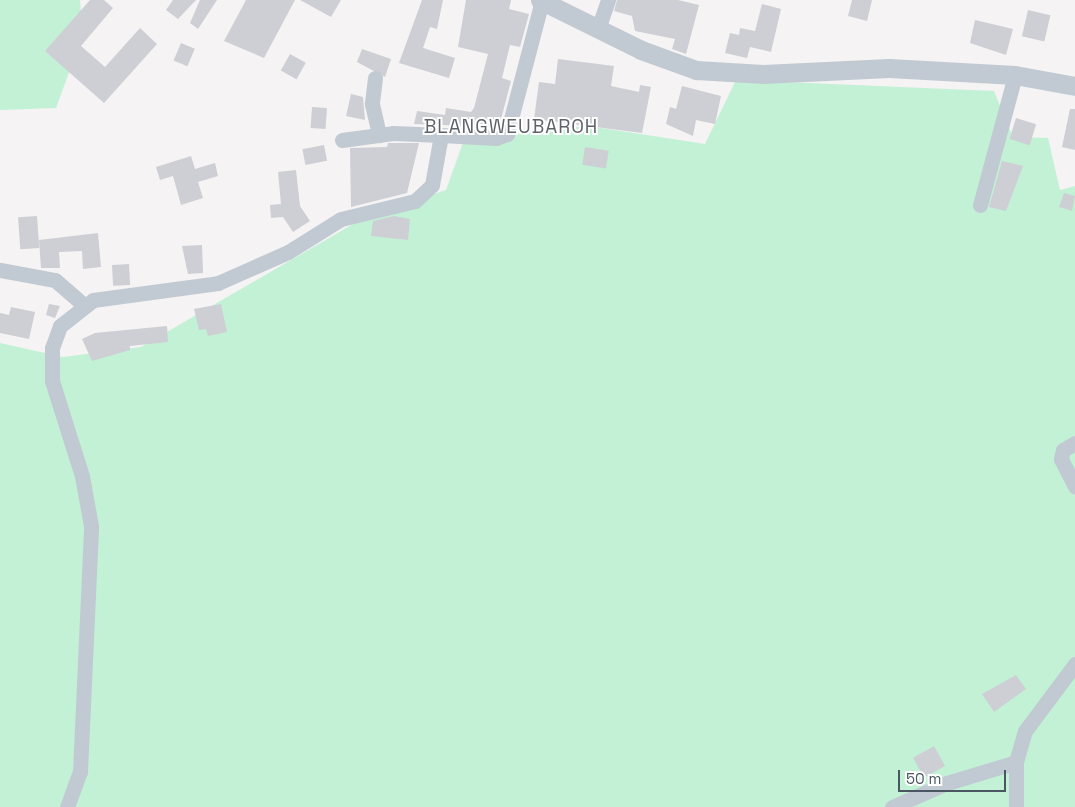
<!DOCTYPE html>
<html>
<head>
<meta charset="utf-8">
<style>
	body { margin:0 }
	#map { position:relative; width:1075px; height:807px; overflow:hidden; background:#f5f3f3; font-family:"Space Grotesk",sans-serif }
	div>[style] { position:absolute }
	.green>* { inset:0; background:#c3f1d5 }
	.building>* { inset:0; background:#cdcfd5; transform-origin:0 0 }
	.minor>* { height:15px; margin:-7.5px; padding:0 7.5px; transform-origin:7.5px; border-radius:7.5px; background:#c1cad2 }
	.tertiary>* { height:19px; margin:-9.5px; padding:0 9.5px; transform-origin:9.5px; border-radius:9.5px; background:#c1cad2 }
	span { translate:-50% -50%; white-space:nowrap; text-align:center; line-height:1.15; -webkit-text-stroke:4px #fff; paint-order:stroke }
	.quarter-label { font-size:19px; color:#5f6368; letter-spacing:1px }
	.scale { position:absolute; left:898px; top:770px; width:108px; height:22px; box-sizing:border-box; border:2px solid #4a5661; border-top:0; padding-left:6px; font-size:15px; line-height:18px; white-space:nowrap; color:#4a5661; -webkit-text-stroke:4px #fff; paint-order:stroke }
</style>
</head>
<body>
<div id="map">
	<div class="green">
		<i style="clip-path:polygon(0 0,80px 0,83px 34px,56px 108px,0 110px)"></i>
		<i style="clip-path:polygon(736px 80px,994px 91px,1013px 137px,1048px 138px,1060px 190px,1075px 186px,1075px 807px,0 807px,0 343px,63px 357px,141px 347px,367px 216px,446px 190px,464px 140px,588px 126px,705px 144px)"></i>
	</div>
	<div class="building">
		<i style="clip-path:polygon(90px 0,104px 0,113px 8px,81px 46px,105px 67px,140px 28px,157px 44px,104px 103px,45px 51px)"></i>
		<i style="clip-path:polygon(173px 0,196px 0,178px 19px,166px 10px)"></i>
		<i style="clip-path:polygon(200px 0,217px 0,198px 29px,190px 23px)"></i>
		<i style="clip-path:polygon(246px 0,295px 0,264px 58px,224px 41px)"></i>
		<i style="clip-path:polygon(300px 0,341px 0,331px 17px)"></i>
		<i style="clip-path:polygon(422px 0,443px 0,437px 29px,430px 27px,423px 48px,455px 58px,449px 78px,399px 63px)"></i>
		<i style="clip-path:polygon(466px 0,511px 0,509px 9px,529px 14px,520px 47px,510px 45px,502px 78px,511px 81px,499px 127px,414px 124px,417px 111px,445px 115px,446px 108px,471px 112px,474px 108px,488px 54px,458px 47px)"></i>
		<i style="clip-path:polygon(617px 0,678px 0,699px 5px,686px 54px,672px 49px,675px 39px,635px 31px,632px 16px,614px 11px)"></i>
		<i style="clip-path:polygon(852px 0,872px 0,867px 21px,848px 16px)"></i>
		<i style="clip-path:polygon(762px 4px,781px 9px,771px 52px,750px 47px,747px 58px,725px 53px,730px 33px,739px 35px,740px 28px,755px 31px)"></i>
		<i style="left:1028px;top:10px;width:23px;height:27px;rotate:13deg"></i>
		<i style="clip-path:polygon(975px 20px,1013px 29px,1006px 55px,970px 43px)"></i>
		<i style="left:181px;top:43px;width:15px;height:19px;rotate:23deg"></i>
		<i style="clip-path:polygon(362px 49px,391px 59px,385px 77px,357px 62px)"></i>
		<i style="left:290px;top:54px;width:18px;height:19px;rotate:29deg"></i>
		<i style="clip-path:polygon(558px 59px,614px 66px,611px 86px,639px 92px,640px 85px,651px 87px,642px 133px,534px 119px,539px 82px,555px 84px)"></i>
		<i style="clip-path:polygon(682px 86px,721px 96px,715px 124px,696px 120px,693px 136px,666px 124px,670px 107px,676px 109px)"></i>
		<i style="clip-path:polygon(351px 94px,363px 97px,365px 120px,346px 116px)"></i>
		<i style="left:312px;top:107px;width:15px;height:21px;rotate:4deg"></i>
		<i style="clip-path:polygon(1070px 109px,1075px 109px,1075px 150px,1062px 147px)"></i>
		<i style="left:1016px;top:118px;width:21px;height:22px;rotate:17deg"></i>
		<i style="clip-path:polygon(388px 143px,419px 143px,407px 193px,351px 207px,350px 148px,387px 147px)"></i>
		<i style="left:324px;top:145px;width:16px;height:22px;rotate:79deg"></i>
		<i style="left:585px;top:147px;width:24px;height:18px;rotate:9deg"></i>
		<i style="clip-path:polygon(191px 156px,195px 169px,215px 163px,218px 176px,198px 182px,203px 198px,181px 205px,173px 176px,160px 180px,156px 167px)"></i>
		<i style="clip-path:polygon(1002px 161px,1023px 166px,1006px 211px,989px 207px)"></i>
		<i style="clip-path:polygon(296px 170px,300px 206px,310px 221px,293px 232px,283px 217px,271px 218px,270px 205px,281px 204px,278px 172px)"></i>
		<i style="clip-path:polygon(1064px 193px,1075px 196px,1072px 211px,1059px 207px)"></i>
		<i style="left:37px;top:216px;width:32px;height:19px;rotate:86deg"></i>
		<i style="clip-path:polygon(394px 216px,410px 219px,408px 240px,371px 236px,373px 221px)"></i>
		<i style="clip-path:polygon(98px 233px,101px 267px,83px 269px,82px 251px,59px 252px,60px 268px,41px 268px,39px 240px)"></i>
		<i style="clip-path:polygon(202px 245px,203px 273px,188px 274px,182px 246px)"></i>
		<i style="left:129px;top:264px;width:21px;height:17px;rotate:87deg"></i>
		<i style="clip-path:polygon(49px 304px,60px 306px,55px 318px,46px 315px)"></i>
		<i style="clip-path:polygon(221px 304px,227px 332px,208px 336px,206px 329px,199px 330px,194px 309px)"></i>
		<i style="clip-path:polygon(11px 307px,35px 312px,29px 339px,0 333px,0 313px,9px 315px)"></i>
		<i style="clip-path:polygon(167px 326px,168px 342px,130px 346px,130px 350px,92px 361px,82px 339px,95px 333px)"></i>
		<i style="clip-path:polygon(1016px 675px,1026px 689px,994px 712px,982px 694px)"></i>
		<i style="left:934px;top:746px;width:23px;height:24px;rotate:61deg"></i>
	</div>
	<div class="minor">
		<i style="left:598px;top:29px;width:31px;rotate:-71deg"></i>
		<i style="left:375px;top:78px;width:26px;rotate:97deg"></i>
		<i style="left:372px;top:104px;width:32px;rotate:77deg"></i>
		<i style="left:342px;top:140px;width:51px;rotate:-7.8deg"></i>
		<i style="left:393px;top:133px;width:48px;rotate:2.4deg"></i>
		<i style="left:980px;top:205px;width:135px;rotate:-74.9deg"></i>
		<i style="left:0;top:270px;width:56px;rotate:10.3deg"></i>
		<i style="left:55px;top:280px;width:37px;rotate:41deg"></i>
		<i style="left:1075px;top:443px;width:14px;rotate:150deg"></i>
		<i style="left:1063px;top:450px;width:9px;rotate:103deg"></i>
		<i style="left:1061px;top:459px;width:31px;rotate:63deg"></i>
		<i style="left:67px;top:807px;width:37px;rotate:-70deg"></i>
		<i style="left:80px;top:772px;width:246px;rotate:-87.4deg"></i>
		<i style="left:91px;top:526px;width:51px;rotate:-100.2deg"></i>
		<i style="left:82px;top:476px;width:100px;rotate:-107.5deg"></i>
		<i style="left:52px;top:381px;width:33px;rotate:-90deg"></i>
		<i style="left:52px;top:348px;width:23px;rotate:-70deg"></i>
		<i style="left:60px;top:326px;width:42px;rotate:-38.2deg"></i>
		<i style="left:93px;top:300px;width:126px;rotate:-7.7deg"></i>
		<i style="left:218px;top:283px;width:77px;rotate:-23.9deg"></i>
		<i style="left:288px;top:252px;width:62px;rotate:-31.9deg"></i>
		<i style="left:341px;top:219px;width:76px;rotate:-13.7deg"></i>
		<i style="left:415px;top:201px;width:23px;rotate:-43deg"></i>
		<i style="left:432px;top:185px;width:51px;rotate:-79.8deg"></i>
		<i style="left:441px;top:135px;width:55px;rotate:3.1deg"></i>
		<i style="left:496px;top:138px;width:12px;rotate:-20deg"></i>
		<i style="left:507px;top:134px;width:138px;rotate:-75.3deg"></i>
		<i style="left:892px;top:807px;width:60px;rotate:-23.6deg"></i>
		<i style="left:947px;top:783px;width:72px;rotate:-16.9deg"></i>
		<i style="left:1016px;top:807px;width:45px;rotate:-90deg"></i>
		<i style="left:1016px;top:762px;width:32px;rotate:-74deg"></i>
		<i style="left:1025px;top:731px;width:84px;rotate:-53.3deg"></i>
	</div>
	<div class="tertiary">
		<i style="left:540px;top:0;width:113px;rotate:26.3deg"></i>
		<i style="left:641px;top:50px;width:59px;rotate:20deg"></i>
		<i style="left:696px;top:70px;width:67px;rotate:3.4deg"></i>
		<i style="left:763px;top:74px;width:126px;rotate:-2.7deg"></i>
		<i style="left:889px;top:68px;width:126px;rotate:3.2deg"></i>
		<i style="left:1015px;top:75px;width:61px;rotate:10.4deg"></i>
	</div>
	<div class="quarter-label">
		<span style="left:511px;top:127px">BLANGWEUBAROH</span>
	</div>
	<div class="scale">50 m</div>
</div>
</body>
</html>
